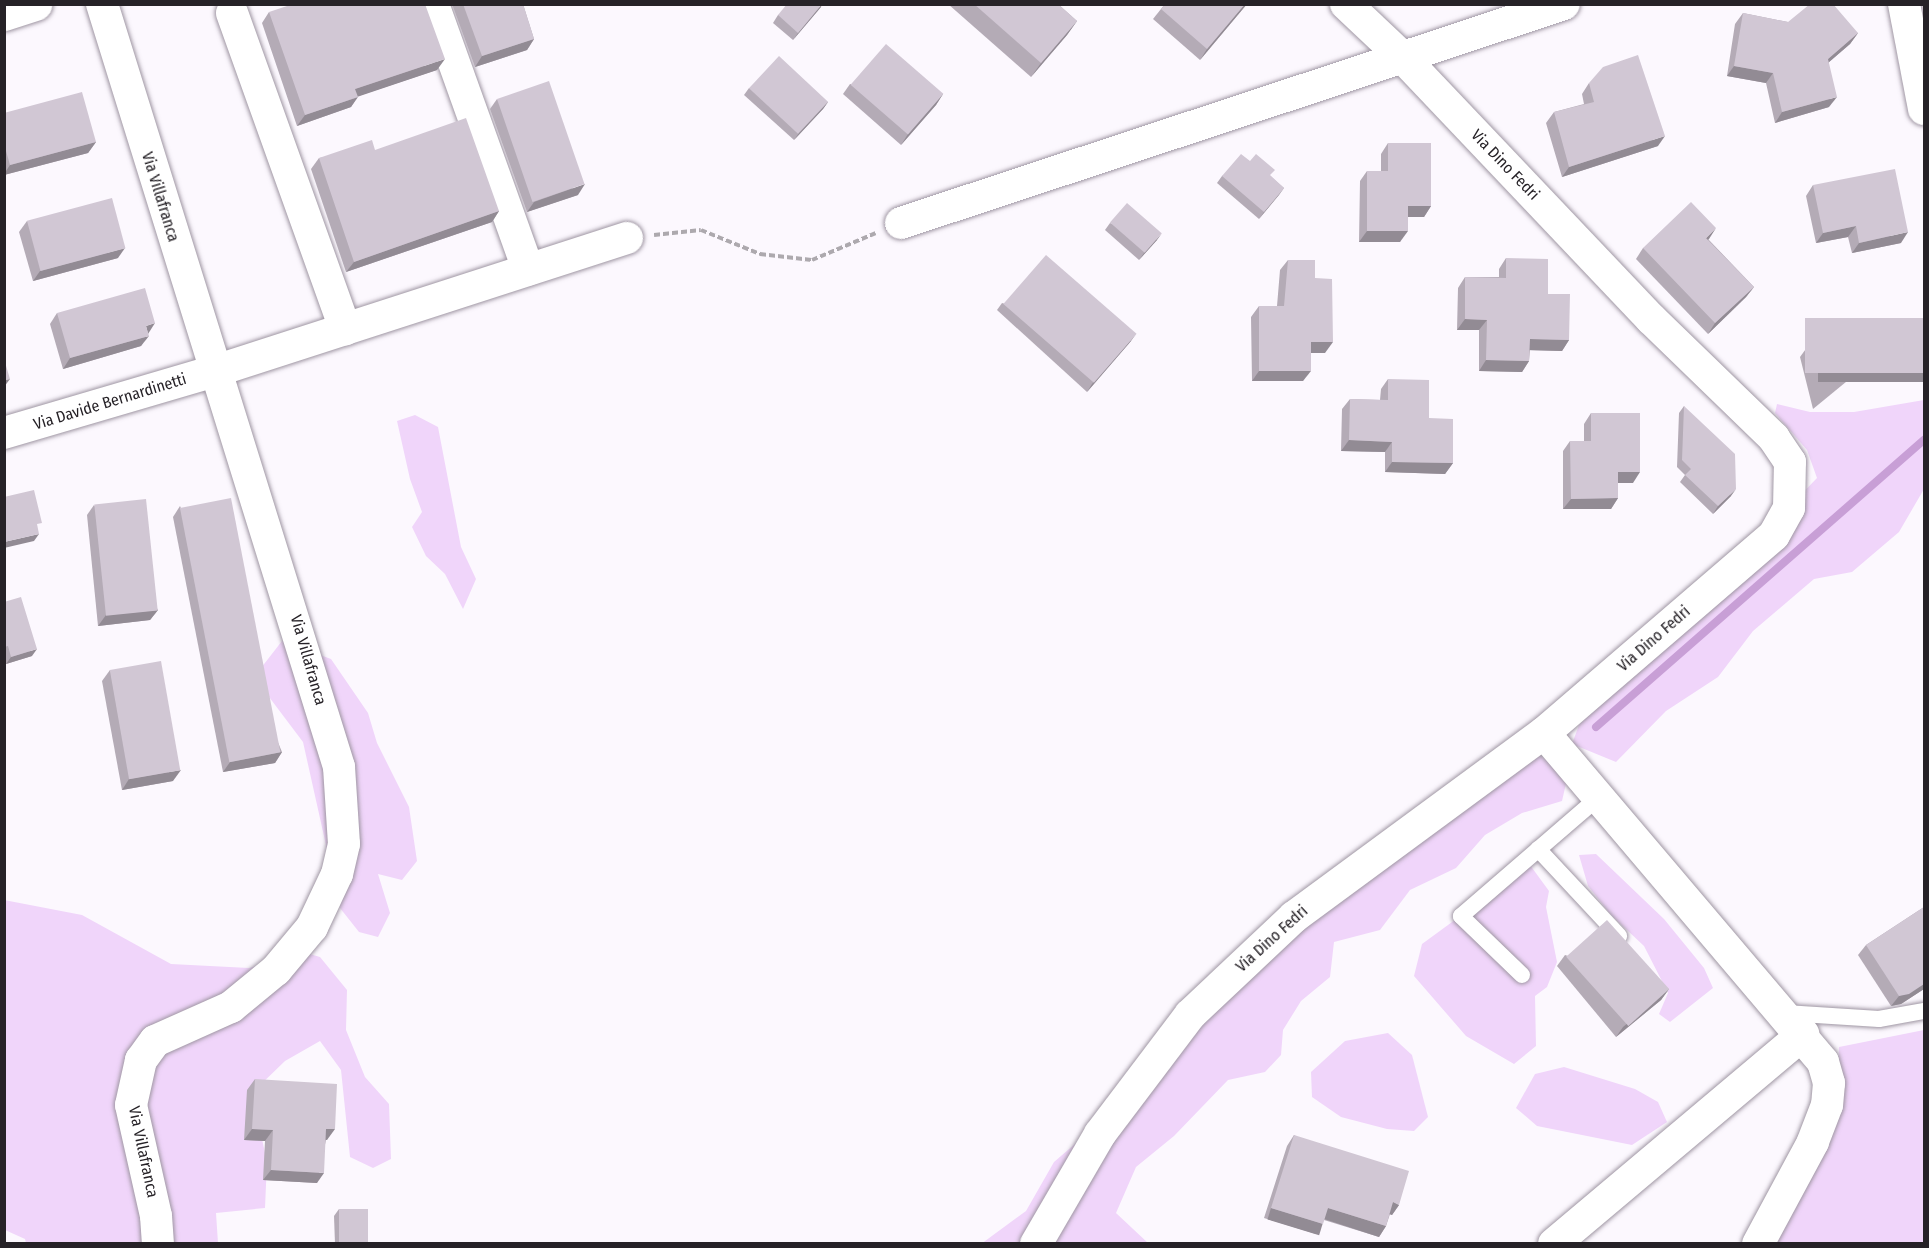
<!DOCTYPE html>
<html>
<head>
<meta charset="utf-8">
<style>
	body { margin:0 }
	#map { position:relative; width:1929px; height:1248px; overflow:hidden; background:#fcf8fe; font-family:"Fira Sans Condensed",sans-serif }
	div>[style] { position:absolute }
	.green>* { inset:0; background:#f0d5fa }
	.stream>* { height:8px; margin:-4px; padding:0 4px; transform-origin:4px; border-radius:4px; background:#c89fd6 }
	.path>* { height:4px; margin-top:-2px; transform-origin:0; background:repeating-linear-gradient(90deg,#ada9ae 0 6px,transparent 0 9px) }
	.roads { filter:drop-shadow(0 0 2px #9f96a3) drop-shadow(0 0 2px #9f96a3) }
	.lane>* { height:16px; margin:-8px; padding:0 8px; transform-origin:8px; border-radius:8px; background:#fff }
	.street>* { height:32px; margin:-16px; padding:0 16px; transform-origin:16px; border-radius:16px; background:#fff }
	.secondary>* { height:33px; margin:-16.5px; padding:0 16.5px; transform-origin:16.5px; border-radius:16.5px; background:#fff }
	.wall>* { inset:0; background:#b4abb6 }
	.shaded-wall>* { inset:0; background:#928b94; transform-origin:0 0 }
	.building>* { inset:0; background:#d1c7d4; transform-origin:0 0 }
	span { translate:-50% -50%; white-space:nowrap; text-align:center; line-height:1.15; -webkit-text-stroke:5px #fff; paint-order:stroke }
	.street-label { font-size:16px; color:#262227 }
	.frame { position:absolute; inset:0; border:6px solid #262227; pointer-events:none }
</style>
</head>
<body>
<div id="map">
	<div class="green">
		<i style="clip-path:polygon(1924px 400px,1924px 489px,1899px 532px,1852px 572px,1814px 579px,1753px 631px,1718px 677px,1666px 711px,1616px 762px,1572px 744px,1579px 725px,1817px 478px,1807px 450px,1775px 413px,1777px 404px,1810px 412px,1854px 412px)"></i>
		<i style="clip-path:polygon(415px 415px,438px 427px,461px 547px,476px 579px,463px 609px,445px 574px,426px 556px,412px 527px,422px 512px,410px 479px,397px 421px)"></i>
		<i style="clip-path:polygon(282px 641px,331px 659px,368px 713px,377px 743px,409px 807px,417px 861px,402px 880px,378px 874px,390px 913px,378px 937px,359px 932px,340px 908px,303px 742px,254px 677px)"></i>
		<i style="clip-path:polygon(1531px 747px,1567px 779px,1562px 801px,1522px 813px,1485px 835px,1456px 868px,1410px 890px,1380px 930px,1334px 942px,1330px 977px,1301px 1001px,1283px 1030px,1281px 1055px,1265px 1072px,1228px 1080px,1174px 1136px,1136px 1167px,1116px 1213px,1148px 1243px,981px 1244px,1026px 1211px,1054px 1162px,1126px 1100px,1195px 1028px,1218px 966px)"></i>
		<i style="clip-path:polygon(1596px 854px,1664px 919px,1704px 968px,1713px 988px,1670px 1022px,1659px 1014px,1668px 993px,1644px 946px,1611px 915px,1588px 886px,1579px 855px)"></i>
		<i style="clip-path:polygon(1530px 865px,1549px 891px,1546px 907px,1557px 962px,1547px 987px,1535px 996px,1536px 1046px,1514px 1064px,1466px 1036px,1414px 976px,1422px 944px)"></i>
		<i style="clip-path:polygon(4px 900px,82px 915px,171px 964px,249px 968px,303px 952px,320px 957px,347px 990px,346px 1030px,365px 1077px,389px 1104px,391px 1159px,373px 1168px,350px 1157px,341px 1070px,320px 1041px,285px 1061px,252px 1093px,267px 1162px,265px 1208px,216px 1213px,218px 1243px,26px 1243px,25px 1239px,5px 1230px)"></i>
		<i style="clip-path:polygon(1924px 1030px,1924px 1243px,1774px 1244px,1837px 1085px,1839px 1047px)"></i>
		<i style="clip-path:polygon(1388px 1033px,1412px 1055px,1428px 1117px,1414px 1131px,1387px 1129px,1341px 1117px,1312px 1097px,1311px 1072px,1345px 1041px)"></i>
		<i style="clip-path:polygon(1564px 1067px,1635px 1089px,1658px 1102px,1667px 1122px,1632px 1145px,1537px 1126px,1516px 1108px,1535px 1074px)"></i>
	</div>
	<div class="stream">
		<i style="left:1596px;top:727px;width:436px;rotate:-41.2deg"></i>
	</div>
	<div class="path">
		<i style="left:654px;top:235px;width:47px;rotate:-6.1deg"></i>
		<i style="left:701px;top:230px;width:64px;rotate:22.1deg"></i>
		<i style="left:760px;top:254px;width:52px;rotate:6.6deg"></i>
		<i style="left:812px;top:260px;width:69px;rotate:-22.9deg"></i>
	</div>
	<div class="roads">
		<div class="lane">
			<i style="left:1538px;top:849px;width:119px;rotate:47deg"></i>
			<i style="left:1522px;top:975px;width:85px;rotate:-136deg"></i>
			<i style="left:1461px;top:916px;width:182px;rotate:-40.8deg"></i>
			<i style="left:1785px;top:1013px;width:94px;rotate:3.7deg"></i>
			<i style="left:1879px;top:1019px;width:46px;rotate:-10.1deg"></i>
		</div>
		<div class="street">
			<i style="left:102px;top:4px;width:799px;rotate:72.74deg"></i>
			<i style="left:339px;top:767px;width:77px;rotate:86.3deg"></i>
			<i style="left:344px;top:844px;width:31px;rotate:103deg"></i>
			<i style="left:337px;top:874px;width:59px;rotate:115.3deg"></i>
			<i style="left:312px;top:927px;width:56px;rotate:129.9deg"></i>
			<i style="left:276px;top:970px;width:58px;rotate:140.6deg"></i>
			<i style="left:231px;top:1007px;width:83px;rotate:155.9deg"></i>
			<i style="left:155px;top:1041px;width:24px;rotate:126deg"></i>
			<i style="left:141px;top:1060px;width:46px;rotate:102.5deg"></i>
			<i style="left:131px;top:1105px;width:114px;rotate:77.3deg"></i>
			<i style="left:156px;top:1216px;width:28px;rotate:86deg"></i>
			<i style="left:433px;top:4px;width:282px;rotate:70.3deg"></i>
			<i style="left:1904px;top:4px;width:107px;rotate:79.2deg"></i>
			<i style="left:232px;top:13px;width:336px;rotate:70.3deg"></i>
			<i style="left:901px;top:223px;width:698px;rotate:-18.28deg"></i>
			<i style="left:4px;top:433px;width:220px;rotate:-16.4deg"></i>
			<i style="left:215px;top:371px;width:433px;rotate:-17.9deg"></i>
			<i style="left:1544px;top:733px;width:431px;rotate:49.7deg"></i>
			<i style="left:1823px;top:1062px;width:22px;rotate:74deg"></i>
			<i style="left:1829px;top:1083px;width:22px;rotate:95deg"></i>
			<i style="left:1827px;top:1105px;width:40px;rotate:111deg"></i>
			<i style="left:1813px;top:1142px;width:116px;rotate:118.3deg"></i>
			<i style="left:1036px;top:1244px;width:127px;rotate:-59.8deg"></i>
			<i style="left:1100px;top:1134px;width:149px;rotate:-52.9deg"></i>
			<i style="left:1190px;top:1015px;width:143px;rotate:-43.3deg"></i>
			<i style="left:1294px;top:917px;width:310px;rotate:-36.4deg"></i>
			<i style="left:1544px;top:733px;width:303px;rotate:-40.7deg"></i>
			<i style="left:1774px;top:535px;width:31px;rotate:-61deg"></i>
			<i style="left:1789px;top:508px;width:46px;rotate:-88.8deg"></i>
			<i style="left:1790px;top:462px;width:29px;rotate:-124deg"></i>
			<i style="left:1774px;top:438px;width:171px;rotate:-135.9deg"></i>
			<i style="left:1651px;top:319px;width:363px;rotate:-133.5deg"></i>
			<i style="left:1401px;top:56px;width:76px;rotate:-136.6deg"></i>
			<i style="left:1554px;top:1244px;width:326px;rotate:-40.1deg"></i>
		</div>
		<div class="secondary">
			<i style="left:4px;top:14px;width:33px;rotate:-18deg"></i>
		</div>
	</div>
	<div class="wall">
		<i style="clip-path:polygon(452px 4px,523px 4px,534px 39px,527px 50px,475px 67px)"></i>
		<i style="clip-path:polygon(948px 4px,1058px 4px,1077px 21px,1067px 35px,1031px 77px)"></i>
		<i style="clip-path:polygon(1165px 4px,1247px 4px,1200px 60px,1153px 19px)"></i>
		<i style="clip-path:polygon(821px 7px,793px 40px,773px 23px,778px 15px)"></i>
		<i style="clip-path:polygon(269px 12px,437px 70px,358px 96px,351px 107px,297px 126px,262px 23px)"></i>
		<i style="clip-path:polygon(1743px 13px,1788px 22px,1858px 33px,1850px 44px,1829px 62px,1829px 107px,1775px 123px,1766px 83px,1727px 76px,1735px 24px)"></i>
		<i style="clip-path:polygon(1589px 83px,1658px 146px,1562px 177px,1546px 123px,1554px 112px,1584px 104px,1582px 94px)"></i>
		<i style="clip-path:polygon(850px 84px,943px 94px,936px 105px,901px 145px,843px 94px)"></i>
		<i style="clip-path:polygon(749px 88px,828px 102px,823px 109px,794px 140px,744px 95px)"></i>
		<i style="clip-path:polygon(497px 99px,578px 195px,527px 212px,490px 109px)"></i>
		<i style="clip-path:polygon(4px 113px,96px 142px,88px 153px,4px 175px)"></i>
		<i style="clip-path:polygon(1388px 143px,1431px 206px,1424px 217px,1408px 217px,1400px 242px,1359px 242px,1360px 181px,1367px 171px,1381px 171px,1381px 154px)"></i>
		<i style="clip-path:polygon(375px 150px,499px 211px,492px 222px,346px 272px,311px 169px,319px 158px)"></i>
		<i style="clip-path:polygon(1250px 161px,1270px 176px,1284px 188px,1259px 219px,1217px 183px,1222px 176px)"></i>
		<i style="clip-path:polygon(1813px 185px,1901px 243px,1852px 253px,1848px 237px,1816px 243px,1806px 196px)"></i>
		<i style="clip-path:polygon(27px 221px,118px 258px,33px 281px,19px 232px)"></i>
		<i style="clip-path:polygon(1110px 223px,1157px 240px,1139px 260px,1105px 230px)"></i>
		<i style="clip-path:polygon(1708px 239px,1754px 287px,1746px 297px,1708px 334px,1636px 259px,1643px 248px)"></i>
		<i style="clip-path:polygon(1506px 258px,1548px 294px,1569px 340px,1562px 351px,1530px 350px,1529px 361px,1522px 372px,1479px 371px,1479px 330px,1457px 330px,1458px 288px,1465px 277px,1499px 277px,1499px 269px)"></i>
		<i style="clip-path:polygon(1288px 260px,1315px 278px,1325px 353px,1311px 353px,1303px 381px,1252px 381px,1251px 317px,1259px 306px,1277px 306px,1280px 270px)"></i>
		<i style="clip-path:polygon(1002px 303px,1131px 341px,1087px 392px,997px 310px)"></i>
		<i style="clip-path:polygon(57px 313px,148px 333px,141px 346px,63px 369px,50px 324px)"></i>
		<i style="clip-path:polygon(1924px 318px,1813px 409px,1800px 357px,1808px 346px)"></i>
		<i style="clip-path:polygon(1388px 379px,1429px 418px,1453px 463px,1445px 474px,1385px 472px,1385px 452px,1341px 451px,1342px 409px,1350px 399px,1380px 400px,1381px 389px)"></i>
		<i style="clip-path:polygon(1684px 406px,1731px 496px,1713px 514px,1680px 482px,1685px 475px,1677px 467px,1679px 413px)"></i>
		<i style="clip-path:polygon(1591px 413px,1633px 483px,1618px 483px,1618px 498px,1611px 509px,1563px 509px,1563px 451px,1570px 441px,1584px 441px,1584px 424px)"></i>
		<i style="clip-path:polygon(94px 505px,158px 610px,150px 620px,98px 626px,87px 515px)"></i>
		<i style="clip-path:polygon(180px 506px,282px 752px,275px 763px,223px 772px,173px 517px)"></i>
		<i style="clip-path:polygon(4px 602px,32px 656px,6px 664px,4px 658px)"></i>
		<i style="clip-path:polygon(110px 670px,173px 781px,122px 790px,102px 681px)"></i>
		<i style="clip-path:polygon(1924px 907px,1924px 989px,1901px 1004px,1891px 1006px,1858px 955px,1866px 945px)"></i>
		<i style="clip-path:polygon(1565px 955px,1669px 989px,1661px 1000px,1616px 1037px,1557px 966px)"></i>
		<i style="clip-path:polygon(255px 1079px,327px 1140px,326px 1140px,317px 1183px,263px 1180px,265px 1141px,244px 1140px,247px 1090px)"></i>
		<i style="clip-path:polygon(1294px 1135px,1399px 1205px,1392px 1215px,1390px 1214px,1386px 1226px,1379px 1237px,1324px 1220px,1316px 1234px,1264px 1218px,1287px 1146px)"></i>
		<i style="clip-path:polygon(339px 1209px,368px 1244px,335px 1244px,334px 1216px)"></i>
	</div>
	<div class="shaded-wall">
		<i style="clip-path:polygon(822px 4px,821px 7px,793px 40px,798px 33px)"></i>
		<i style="clip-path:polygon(1245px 4px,1247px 4px,1200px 60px,1207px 49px)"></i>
		<i style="clip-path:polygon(1077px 21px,1067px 35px,1031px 77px,1041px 63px)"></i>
		<i style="clip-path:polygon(1858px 33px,1850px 44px,1821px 69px,1828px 59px)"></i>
		<i style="clip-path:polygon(534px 39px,527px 50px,475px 67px,482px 56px)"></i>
		<i style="clip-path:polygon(445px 59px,437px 70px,348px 100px,355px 89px)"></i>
		<i style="clip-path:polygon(1734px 66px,1773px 73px,1766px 83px,1727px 76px)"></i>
		<i style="clip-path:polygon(943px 94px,936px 105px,901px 145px,908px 134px)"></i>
		<i style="clip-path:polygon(358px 97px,351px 107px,297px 126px,305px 115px)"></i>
		<i style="clip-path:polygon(1837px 97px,1829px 107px,1775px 123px,1782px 112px)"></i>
		<i style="clip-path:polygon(828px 102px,823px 109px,794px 140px,799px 133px)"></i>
		<i style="clip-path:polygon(1665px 136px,1658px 146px,1562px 177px,1569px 167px)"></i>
		<i style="clip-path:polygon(96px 142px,88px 153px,4px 175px,4px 174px,10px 165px)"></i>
		<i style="clip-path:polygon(585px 184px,578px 195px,527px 212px,534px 202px)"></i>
		<i style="clip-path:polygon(1284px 188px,1279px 195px,1259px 219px,1264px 212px)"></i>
		<i style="clip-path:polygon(1408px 206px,1431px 206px,1424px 217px,1400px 217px)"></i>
		<i style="clip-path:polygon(499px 211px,492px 222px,346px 272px,354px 262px)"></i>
		<i style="clip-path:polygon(1856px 226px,1848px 237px,1816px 243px,1823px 233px)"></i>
		<i style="clip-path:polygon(1716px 228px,1709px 239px,1699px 248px,1706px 238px)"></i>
		<i style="clip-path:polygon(1367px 231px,1408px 231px,1400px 242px,1359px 242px)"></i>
		<i style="clip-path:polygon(1908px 232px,1901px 243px,1852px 253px,1859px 243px)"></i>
		<i style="clip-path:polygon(1162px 233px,1157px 240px,1139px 260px,1144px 253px)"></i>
		<i style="clip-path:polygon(125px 248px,118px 258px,33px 281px,40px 271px)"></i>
		<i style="clip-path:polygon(1754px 287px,1746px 297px,1708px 334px,1715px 323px)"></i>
		<i style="clip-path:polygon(1465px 319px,1487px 320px,1479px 330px,1457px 330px)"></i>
		<i style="clip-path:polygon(155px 323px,148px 334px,146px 326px)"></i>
		<i style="clip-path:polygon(1136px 334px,1131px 341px,1087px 392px,1092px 384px)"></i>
		<i style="clip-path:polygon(149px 336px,141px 346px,63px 369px,70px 358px)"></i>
		<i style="clip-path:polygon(1530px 339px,1569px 340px,1562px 351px,1523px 350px)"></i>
		<i style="clip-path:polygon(1311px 342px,1333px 342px,1325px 353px,1303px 353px)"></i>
		<i style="clip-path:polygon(1486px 360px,1529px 361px,1522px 372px,1479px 371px)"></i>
		<i style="clip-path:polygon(1259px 371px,1311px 371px,1303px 381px,1252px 381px)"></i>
		<i style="left:1924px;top:373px;width:9px;height:106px;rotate:90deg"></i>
		<i style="clip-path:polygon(10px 379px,4px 387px,4px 380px)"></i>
		<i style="clip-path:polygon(1349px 440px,1392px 442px,1385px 452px,1341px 451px)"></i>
		<i style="clip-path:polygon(1392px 462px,1453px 463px,1445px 474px,1385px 472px)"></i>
		<i style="clip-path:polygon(1618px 472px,1640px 472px,1633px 483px,1611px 483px)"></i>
		<i style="clip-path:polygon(1736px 489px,1731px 496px,1713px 514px,1718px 506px)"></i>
		<i style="clip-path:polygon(1618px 498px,1611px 509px,1563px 509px,1571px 499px)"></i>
		<i style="clip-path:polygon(39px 534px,34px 541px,4px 548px,4px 542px)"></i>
		<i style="clip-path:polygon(158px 610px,150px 620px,98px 626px,106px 615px)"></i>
		<i style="clip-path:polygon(37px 649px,32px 656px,6px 664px,11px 657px)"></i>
		<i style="clip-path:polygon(282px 752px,275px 763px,223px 772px,230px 762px)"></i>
		<i style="clip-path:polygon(181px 770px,173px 781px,122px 790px,129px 779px)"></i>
		<i style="clip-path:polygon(1924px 984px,1924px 989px,1901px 1004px,1891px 1006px,1899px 996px)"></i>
		<i style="clip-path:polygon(1669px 989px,1661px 1000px,1616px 1037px,1623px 1027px)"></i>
		<i style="clip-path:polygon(252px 1129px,273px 1130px,265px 1141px,244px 1140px)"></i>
		<i style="clip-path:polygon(326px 1129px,335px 1129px,327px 1140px,319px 1139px)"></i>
		<i style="clip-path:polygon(271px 1170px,324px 1173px,317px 1183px,263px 1180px)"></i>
		<i style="clip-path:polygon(1393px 1202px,1399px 1205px,1392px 1215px,1386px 1213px)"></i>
		<i style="left:1271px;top:1208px;width:54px;height:12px;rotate:17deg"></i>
		<i style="clip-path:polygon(1328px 1208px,1386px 1226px,1379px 1237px,1321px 1218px)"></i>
	</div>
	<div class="building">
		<i style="clip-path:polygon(293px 4px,425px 4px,445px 59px,355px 89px,358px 97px,305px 115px,269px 12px)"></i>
		<i style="clip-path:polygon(463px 4px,523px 4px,534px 39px,482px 56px)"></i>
		<i style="clip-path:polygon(787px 4px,822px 4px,798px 33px,778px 15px)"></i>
		<i style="clip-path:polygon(974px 4px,1058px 4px,1077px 21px,1041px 63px)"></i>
		<i style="clip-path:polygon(1165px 4px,1245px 4px,1207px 49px,1161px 9px)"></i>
		<i style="clip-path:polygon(1810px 4px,1833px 4px,1858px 33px,1828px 59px,1837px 97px,1782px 112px,1773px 73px,1734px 66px,1743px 13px,1788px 22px)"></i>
		<i style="left:886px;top:44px;width:76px;height:54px;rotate:41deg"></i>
		<i style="clip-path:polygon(1638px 55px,1665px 136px,1569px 167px,1554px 112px,1594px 102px,1589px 83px,1603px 67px)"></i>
		<i style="left:779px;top:56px;width:67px;height:44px;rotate:43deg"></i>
		<i style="left:549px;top:81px;width:109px;height:55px;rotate:71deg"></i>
		<i style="clip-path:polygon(82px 92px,96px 142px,10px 165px,4px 144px,4px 113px)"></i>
		<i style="clip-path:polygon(466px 118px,499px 211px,354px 262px,319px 158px,372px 140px,375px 150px)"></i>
		<i style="clip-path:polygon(1388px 143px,1431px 143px,1431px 206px,1408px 206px,1408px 231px,1367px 231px,1367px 171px,1388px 171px)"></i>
		<i style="clip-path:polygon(1241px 154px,1250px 161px,1256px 154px,1275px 170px,1270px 175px,1284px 188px,1264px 212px,1222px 176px)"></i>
		<i style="clip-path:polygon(1895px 169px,1908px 232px,1859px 243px,1856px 226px,1823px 233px,1813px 185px)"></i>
		<i style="left:112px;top:198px;width:52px;height:88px;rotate:75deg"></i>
		<i style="clip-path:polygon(1691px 202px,1716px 228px,1706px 238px,1754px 287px,1715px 323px,1643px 248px)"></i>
		<i style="left:1127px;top:203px;width:46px;height:26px;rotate:41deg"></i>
		<i style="left:1046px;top:255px;width:120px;height:65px;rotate:41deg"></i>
		<i style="clip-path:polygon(1506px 258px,1548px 259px,1548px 294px,1570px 294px,1569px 340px,1530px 339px,1529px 361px,1486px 360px,1487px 320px,1465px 319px,1465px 277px,1506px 278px)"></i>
		<i style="clip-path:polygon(1288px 260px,1315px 260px,1315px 278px,1332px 279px,1333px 342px,1311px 342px,1311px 371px,1259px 371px,1259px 306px,1284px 306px)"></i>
		<i style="clip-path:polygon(145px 288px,155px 323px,146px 326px,149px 336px,70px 358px,57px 313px)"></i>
		<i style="left:1924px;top:318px;width:55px;height:119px;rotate:90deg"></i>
		<i style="clip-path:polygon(4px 359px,10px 379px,4px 380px)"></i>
		<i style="clip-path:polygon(1388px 379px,1429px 380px,1429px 418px,1453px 419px,1453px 463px,1392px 462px,1392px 442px,1349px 440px,1350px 399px,1388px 400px)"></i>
		<i style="clip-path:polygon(1684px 406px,1735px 454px,1736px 489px,1718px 506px,1685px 475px,1691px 469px,1682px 460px)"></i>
		<i style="clip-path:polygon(1591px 413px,1640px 413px,1640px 472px,1618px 472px,1618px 498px,1571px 499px,1570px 441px,1591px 441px)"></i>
		<i style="clip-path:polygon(34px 490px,42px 523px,37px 524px,39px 534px,4px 542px,4px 497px)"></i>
		<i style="left:231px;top:498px;width:259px;height:52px;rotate:79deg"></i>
		<i style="left:146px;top:499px;width:112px;height:52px;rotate:84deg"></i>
		<i style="clip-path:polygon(21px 597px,37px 649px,11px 657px,8px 646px,4px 647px,4px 602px)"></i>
		<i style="left:161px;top:661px;width:111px;height:52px;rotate:80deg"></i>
		<i style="clip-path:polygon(1924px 907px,1924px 984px,1909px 994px,1899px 996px,1866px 945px)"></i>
		<i style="left:1607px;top:920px;width:93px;height:55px;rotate:48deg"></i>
		<i style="clip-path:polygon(255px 1079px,337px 1084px,335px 1129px,326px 1129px,324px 1173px,271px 1170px,273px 1130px,252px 1129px)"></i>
		<i style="clip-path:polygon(1294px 1135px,1409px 1171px,1399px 1205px,1393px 1202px,1386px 1226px,1328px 1208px,1323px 1224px,1271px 1208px)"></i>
		<i style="left:339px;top:1209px;width:29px;height:35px"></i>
	</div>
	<div class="street-label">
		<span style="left:1505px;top:165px;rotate:46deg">Via Dino Fedri</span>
		<span style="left:160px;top:197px;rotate:73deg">Via Villafranca</span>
		<span style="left:110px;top:402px;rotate:-17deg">Via Davide Bernardinetti</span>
		<span style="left:1654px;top:639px;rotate:-41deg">Via Dino Fedri</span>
		<span style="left:308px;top:660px;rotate:74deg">Via Villafranca</span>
		<span style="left:1272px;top:939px;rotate:-42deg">Via Dino Fedri</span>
		<span style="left:143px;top:1152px;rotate:78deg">Via Villafranca</span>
	</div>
	<div class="frame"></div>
</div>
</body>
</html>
